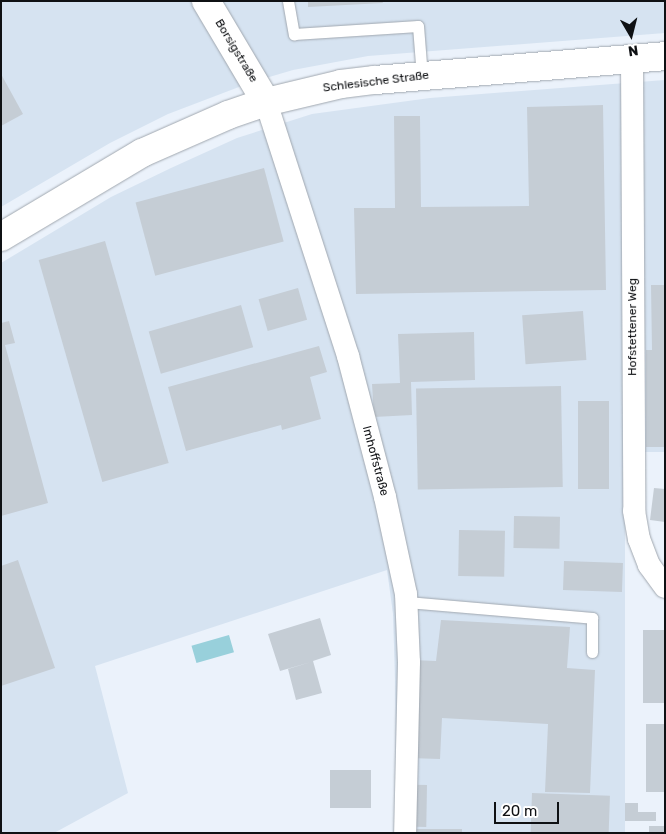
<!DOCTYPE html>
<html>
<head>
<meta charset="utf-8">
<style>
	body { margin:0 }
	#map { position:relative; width:666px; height:834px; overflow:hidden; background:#ebf2fb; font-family:Rubik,sans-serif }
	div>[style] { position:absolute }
	.built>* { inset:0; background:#d6e3f1 }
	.water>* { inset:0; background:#98d0db; transform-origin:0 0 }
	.building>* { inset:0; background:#c5cdd5; transform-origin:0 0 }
	.roads { filter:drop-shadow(0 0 1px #a0a7af) drop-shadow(0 0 1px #a0a7af) }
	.lane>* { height:11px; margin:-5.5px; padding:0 5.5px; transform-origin:5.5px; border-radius:5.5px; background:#fff }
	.street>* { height:22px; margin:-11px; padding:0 11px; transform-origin:11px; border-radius:11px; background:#fff }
	.secondary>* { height:28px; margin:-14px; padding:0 14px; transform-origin:14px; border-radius:14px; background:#fff }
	span { translate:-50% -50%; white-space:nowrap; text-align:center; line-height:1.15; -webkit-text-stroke:5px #fff; paint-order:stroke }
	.street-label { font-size:12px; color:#0f1114 }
	.frame { position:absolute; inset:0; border:2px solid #0f1114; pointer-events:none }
	.north { position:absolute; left:606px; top:10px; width:50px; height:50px; -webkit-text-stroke:4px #fff; paint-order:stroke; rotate:172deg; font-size:14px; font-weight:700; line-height:20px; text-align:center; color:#0f1114 }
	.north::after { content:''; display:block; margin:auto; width:18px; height:22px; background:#0f1114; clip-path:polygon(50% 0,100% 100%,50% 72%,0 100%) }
	.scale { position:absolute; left:494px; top:802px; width:65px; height:22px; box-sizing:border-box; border:2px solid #0f1114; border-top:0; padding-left:6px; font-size:15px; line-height:18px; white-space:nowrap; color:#0f1114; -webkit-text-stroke:4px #fff; paint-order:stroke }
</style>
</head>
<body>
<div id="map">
	<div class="built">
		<i style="clip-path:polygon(1px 1px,665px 1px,665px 33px,368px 56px,293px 70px,252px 82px,168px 114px,110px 143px,1px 207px)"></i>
		<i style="clip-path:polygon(665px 80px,665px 452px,625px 452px,625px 833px,396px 833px,395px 679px,393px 614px,387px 570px,95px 666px,128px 793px,54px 833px,1px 833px,1px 263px,111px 197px,171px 168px,237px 138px,312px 114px,430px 98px)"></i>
	</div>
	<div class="water">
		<i style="left:229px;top:635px;width:18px;height:39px;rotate:74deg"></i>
	</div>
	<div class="building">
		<i style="clip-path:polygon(308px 1px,382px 1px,383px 3px,308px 7px)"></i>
		<i style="clip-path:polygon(1px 74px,23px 114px,1px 126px)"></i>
		<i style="clip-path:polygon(603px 105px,606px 290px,356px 294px,354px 208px,395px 208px,394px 116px,420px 116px,421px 207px,529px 206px,527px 107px)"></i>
		<i style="left:264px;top:168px;width:76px;height:133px;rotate:75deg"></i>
		<i style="left:105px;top:241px;width:231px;height:69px;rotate:74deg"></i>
		<i style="clip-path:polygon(651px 285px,665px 285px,665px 447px,646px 447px,646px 350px,652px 350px)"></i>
		<i style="left:298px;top:288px;width:33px;height:41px;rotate:74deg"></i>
		<i style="left:241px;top:305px;width:44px;height:96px;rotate:74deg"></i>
		<i style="left:583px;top:311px;width:49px;height:61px;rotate:86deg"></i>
		<i style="clip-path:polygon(9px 321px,15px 343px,5px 345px,48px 503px,1px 516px,1px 323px)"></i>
		<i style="clip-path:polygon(474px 332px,475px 380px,411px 382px,412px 415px,374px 417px,372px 384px,400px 383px,398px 334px)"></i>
		<i style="clip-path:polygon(319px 346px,327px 372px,310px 377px,321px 419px,282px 430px,281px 425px,186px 451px,168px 387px)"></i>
		<i style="left:561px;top:386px;width:101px;height:145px;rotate:89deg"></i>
		<i style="left:578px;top:401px;width:31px;height:88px"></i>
		<i style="clip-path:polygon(654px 488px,665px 489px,665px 522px,650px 520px)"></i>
		<i style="left:514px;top:516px;width:46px;height:32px;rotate:1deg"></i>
		<i style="left:459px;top:530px;width:46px;height:46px;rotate:1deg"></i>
		<i style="clip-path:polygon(18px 560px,55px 668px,1px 686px,1px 566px)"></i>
		<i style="left:564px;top:561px;width:59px;height:29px;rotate:2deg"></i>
		<i style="clip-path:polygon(320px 618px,331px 655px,313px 661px,322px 693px,296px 700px,288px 669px,311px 662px,280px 671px,268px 634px)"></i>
		<i style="clip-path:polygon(441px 620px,570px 627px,567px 668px,595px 670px,590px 793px,545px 792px,548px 724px,442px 718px,440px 759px,409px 758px,412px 660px,436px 661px)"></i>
		<i style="left:643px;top:630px;width:22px;height:73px"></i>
		<i style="left:646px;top:724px;width:19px;height:68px"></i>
		<i style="left:330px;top:770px;width:41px;height:38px"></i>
		<i style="left:427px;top:785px;width:42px;height:11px;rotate:91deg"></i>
		<i style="left:532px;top:793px;width:78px;height:40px;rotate:2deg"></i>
		<i style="clip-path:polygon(625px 803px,638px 803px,638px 812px,656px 812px,656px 821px,625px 821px)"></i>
		<i style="left:649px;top:826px;width:16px;height:7px"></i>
		<i style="left:409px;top:829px;width:53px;height:4px"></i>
	</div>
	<div class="roads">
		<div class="lane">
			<i style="left:288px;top:1px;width:34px;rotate:80deg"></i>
			<i style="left:294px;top:34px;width:124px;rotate:-3.7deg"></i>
			<i style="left:418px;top:26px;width:51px;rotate:85.5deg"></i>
			<i style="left:407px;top:602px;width:186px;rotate:4.9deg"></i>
			<i style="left:592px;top:618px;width:34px;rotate:90deg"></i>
		</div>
		<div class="street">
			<i style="left:632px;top:58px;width:453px;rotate:89.7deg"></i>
			<i style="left:634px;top:511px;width:28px;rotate:80deg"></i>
			<i style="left:639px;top:539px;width:28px;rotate:69deg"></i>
			<i style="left:649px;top:565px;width:27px;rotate:54deg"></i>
			<i style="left:266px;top:102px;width:267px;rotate:72.1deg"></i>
			<i style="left:348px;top:356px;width:146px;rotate:75.3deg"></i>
			<i style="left:385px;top:497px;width:99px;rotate:77.8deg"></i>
			<i style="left:406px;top:594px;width:68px;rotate:87.5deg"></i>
			<i style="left:409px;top:662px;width:171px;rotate:91.3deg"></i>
		</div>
		<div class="secondary">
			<i style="left:206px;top:1px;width:117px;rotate:59.3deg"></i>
			<i style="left:1px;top:237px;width:164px;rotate:-30.8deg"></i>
			<i style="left:142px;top:153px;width:94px;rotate:-23.8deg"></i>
			<i style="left:228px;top:115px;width:40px;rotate:-18.9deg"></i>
			<i style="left:266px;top:102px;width:77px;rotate:-13.5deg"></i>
			<i style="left:341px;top:84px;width:34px;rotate:-7deg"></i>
			<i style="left:375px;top:80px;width:291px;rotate:-4.7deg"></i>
		</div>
	</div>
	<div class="street-label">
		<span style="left:236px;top:51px;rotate:59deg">Borsigstraße</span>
		<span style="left:376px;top:82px;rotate:-7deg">Schlesische Straße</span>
		<span style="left:633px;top:327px;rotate:-90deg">Hofstettener Weg</span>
		<span style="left:375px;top:461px;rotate:75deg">Imhoffstraße</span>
	</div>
	<div class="frame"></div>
	<div class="north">N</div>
	<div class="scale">20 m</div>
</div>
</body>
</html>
